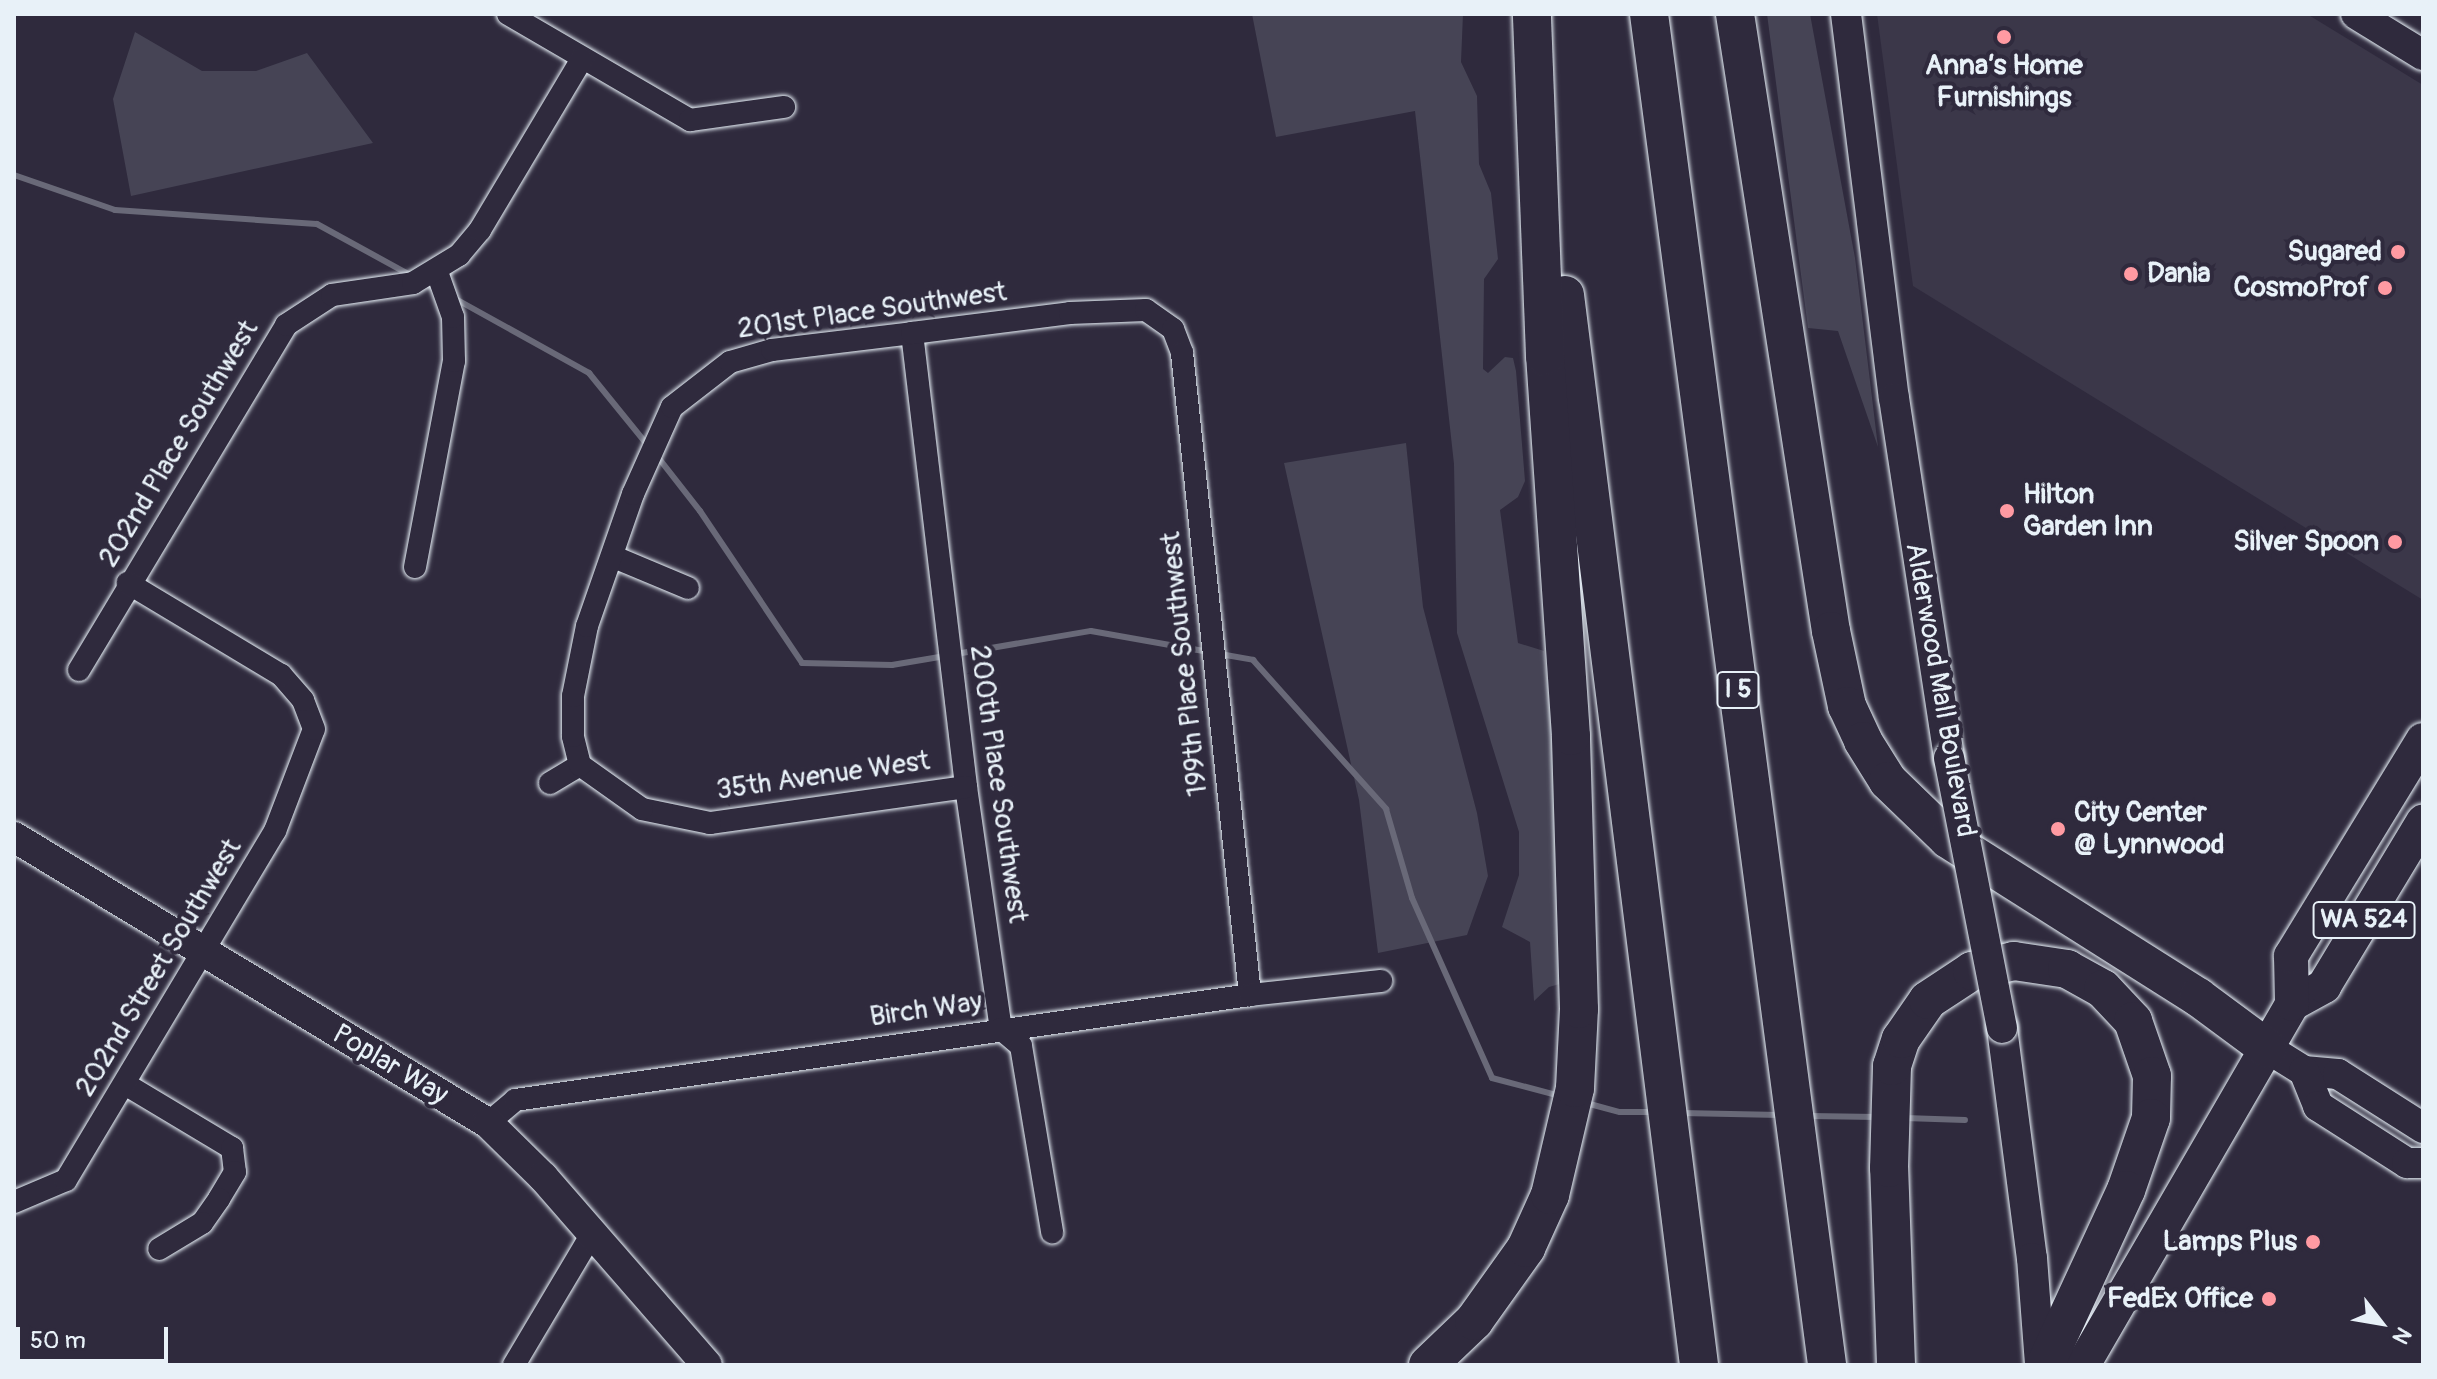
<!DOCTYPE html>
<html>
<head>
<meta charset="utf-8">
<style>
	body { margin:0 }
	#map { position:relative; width:2437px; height:1379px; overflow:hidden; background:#2f2a3d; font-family:Pangolin,sans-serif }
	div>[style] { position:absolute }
	.built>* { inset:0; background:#3b3749 }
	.green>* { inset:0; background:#464455 }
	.stream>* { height:6px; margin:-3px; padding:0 3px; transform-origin:3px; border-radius:3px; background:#696978 }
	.roads { filter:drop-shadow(0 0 2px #e8f1f8) drop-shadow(0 0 2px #e8f1f8) }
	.street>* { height:22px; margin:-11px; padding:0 11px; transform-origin:11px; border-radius:11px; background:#2f2a3d }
	.secondary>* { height:30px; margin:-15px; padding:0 15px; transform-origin:15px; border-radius:15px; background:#2f2a3d }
	.primary>* { height:34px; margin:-17px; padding:0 17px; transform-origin:17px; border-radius:17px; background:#2f2a3d }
	.highway>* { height:38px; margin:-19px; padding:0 19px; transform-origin:19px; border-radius:19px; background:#2f2a3d }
	.bridges { filter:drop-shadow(0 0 2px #e8f1f8) drop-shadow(0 0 2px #e8f1f8) }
	.secondary-bridge>* { height:30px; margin:-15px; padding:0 15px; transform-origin:15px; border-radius:15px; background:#2f2a3d }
	.dots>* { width:22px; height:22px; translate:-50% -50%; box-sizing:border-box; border:4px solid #2f2a3d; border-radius:50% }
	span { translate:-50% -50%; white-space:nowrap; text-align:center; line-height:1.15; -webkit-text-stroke:8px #2f2a3d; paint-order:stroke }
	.shield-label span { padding:2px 6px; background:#2f2a3d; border:2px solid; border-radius:6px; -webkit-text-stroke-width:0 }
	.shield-label { font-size:26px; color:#e8f1f8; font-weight:700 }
	.poi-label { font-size:28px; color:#e8f1f8; font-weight:700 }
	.right { translate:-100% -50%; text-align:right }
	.left { translate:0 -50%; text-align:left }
	.street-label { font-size:28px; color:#e8f1f8 }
	.frame { position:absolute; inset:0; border:16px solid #e8f1f8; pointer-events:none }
	.north { position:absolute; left:2341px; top:1283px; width:80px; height:80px; -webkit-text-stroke:6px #2f2a3d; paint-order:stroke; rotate:121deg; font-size:22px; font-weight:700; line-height:32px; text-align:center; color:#e8f1f8 }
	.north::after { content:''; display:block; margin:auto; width:28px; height:36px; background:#e8f1f8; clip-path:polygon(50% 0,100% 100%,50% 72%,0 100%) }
	.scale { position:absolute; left:16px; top:1327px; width:152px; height:36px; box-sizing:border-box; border:4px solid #e8f1f8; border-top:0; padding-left:10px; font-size:24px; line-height:28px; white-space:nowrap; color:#e8f1f8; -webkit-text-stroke:6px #2f2a3d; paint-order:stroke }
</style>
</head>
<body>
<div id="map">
	<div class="built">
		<i style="clip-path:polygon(1877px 14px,2307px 14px,2423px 85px,2423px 600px,1913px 286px)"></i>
	</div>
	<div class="green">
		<i style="clip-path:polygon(1252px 14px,1463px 14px,1461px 62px,1477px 96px,1479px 164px,1491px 193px,1498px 259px,1484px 279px,1483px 369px,1488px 373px,1505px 357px,1513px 358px,1516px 371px,1525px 481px,1518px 497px,1500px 510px,1518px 643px,1544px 651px,1557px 767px,1563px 983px,1549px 987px,1534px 1001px,1530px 942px,1502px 927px,1519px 875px,1519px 832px,1457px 633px,1454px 464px,1415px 111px,1276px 137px)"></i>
		<i style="clip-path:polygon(1767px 14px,1810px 14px,1855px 258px,1878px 447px,1838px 331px,1808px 328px)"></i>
		<i style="clip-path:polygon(135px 32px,202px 71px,256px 71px,307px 53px,373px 143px,131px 196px,113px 99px)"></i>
		<i style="clip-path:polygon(1406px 443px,1423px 607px,1477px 813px,1488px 876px,1467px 935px,1378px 953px,1359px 800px,1284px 463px)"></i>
	</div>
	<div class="stream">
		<i style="left:14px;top:175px;width:107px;rotate:19.1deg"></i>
		<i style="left:115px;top:210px;width:202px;rotate:4deg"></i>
		<i style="left:317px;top:224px;width:111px;rotate:28.7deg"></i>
		<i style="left:452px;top:297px;width:157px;rotate:29deg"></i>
		<i style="left:589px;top:373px;width:97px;rotate:50.9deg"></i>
		<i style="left:657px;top:456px;width:70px;rotate:52deg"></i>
		<i style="left:700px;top:511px;width:183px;rotate:56.1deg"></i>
		<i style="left:802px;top:663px;width:90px;rotate:1.3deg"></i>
		<i style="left:892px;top:665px;width:54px;rotate:-9.6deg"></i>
		<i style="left:956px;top:654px;width:137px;rotate:-9.7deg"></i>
		<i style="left:1091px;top:631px;width:120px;rotate:10.1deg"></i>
		<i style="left:1220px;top:654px;width:34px;rotate:10deg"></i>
		<i style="left:1253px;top:660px;width:200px;rotate:48.2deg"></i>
		<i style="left:1386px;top:809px;width:93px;rotate:73.7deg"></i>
		<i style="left:1412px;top:898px;width:197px;rotate:66deg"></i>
		<i style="left:1492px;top:1078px;width:70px;rotate:14.8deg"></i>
		<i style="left:1586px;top:1103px;width:35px;rotate:15deg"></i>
		<i style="left:1620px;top:1112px;width:34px"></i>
		<i style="left:1681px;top:1113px;width:101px;rotate:1.1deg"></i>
		<i style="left:1809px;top:1116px;width:69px;rotate:0.8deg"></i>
		<i style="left:1905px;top:1118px;width:60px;rotate:1.9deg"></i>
	</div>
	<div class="roads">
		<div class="street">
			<i style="left:508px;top:14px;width:211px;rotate:30.2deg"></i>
			<i style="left:690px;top:120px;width:95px;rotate:-7.9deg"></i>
			<i style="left:912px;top:333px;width:457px;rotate:83.2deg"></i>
			<i style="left:966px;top:787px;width:245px;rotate:81.8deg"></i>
			<i style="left:1001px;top:1029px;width:26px;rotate:40deg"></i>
			<i style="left:1021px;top:1046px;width:189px;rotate:80.5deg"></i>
			<i style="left:614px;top:557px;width:80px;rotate:22.7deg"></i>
			<i style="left:415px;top:567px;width:210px;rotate:-79.3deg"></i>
			<i style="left:454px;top:361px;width:44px;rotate:-91.3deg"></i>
			<i style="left:453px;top:317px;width:48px;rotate:-109.6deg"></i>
			<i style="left:79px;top:670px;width:402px;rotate:-59deg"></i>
			<i style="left:286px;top:325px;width:55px;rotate:-33.1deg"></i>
			<i style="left:332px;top:295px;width:82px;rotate:-8.4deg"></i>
			<i style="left:413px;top:283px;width:54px;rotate:-31.3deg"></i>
			<i style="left:459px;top:255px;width:33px;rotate:-50deg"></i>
			<i style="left:480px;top:230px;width:199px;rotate:-59.2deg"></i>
			<i style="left:550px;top:783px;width:35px;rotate:-31deg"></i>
			<i style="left:966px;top:787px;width:259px;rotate:172deg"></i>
			<i style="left:710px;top:823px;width:69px;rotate:-168.4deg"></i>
			<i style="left:642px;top:809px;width:76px;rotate:-144.6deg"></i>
			<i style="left:580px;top:765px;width:30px;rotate:-104deg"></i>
			<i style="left:573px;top:736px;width:40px;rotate:-90deg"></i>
			<i style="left:573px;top:696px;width:71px;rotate:-78.7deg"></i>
			<i style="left:587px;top:626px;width:140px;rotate:-70.8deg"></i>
			<i style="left:633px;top:494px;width:95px;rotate:-65.9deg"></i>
			<i style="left:672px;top:407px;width:73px;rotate:-37.8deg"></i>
			<i style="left:730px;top:362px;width:44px;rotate:-15.9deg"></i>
			<i style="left:772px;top:350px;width:141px;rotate:-6.9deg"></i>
			<i style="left:912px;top:333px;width:159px;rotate:-7.2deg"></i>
			<i style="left:1070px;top:313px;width:76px;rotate:-2.3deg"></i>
			<i style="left:1146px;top:310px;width:33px;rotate:35deg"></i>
			<i style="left:1173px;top:329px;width:26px;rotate:69deg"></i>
			<i style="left:1182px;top:353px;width:646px;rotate:83.95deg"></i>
			<i style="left:125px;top:1084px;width:125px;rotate:30.9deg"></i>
			<i style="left:232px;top:1148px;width:24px;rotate:83deg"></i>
			<i style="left:235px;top:1172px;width:31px;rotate:121deg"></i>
			<i style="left:219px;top:1199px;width:29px;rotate:125deg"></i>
			<i style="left:202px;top:1223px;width:50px;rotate:148.8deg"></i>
			<i style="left:488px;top:1123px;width:35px;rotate:-40deg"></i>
			<i style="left:515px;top:1100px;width:742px;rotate:-8.13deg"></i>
			<i style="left:1250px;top:995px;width:132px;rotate:-6.1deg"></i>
			<i style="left:14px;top:1202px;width:56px;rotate:-22.9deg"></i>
			<i style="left:66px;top:1180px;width:407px;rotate:-59.1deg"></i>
			<i style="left:275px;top:831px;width:109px;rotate:-69.1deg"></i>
			<i style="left:314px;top:729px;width:31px;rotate:-111deg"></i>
			<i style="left:303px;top:700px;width:33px;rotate:-131deg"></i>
			<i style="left:281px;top:675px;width:179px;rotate:-149deg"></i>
			<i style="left:514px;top:1365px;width:155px;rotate:-59.3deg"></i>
		</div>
		<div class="secondary">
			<i style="left:1846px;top:14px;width:387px;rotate:82.9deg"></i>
			<i style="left:1894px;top:398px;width:364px;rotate:81.3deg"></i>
			<i style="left:2356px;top:14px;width:79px;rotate:31.5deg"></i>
			<i style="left:14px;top:837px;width:554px;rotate:31.11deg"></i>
			<i style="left:488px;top:1123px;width:77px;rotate:44.5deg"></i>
			<i style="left:543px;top:1177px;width:249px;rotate:48.9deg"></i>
			<i style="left:2002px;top:1028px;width:232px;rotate:82.6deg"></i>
			<i style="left:2032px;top:1258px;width:107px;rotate:85.7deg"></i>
			<i style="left:2267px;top:1048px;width:44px;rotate:31.9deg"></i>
			<i style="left:2304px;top:1071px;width:34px;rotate:5deg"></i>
			<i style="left:2338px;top:1074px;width:101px;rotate:32.4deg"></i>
			<i style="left:2304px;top:1071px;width:38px;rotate:68deg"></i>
			<i style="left:2318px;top:1106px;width:106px;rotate:32.6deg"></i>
			<i style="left:2407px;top:1163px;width:16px"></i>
		</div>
		<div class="primary">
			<i style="left:2292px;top:1004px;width:37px;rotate:-29deg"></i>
			<i style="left:2324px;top:986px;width:192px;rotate:-58.9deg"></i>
			<i style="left:2083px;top:1365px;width:417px;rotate:-59.9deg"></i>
			<i style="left:2292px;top:1004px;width:48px;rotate:-91.2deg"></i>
			<i style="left:2291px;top:956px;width:253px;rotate:-58.6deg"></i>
		</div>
		<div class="highway">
			<i style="left:1649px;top:14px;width:1363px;rotate:82.49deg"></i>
			<i style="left:1735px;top:14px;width:624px;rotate:81.16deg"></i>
			<i style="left:1831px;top:631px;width:77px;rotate:78deg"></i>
			<i style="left:1847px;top:706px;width:38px;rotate:65deg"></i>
			<i style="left:1863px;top:741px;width:47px;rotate:58deg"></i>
			<i style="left:1888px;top:781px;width:83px;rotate:44deg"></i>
			<i style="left:1948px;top:839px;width:296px;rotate:32.3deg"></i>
			<i style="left:2198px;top:997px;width:86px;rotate:36.5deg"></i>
			<i style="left:1565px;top:295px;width:1078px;rotate:82.86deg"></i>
			<i style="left:1428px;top:1365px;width:64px;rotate:-43.7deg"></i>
			<i style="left:1474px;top:1321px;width:90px;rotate:-54.5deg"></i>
			<i style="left:1526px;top:1248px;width:58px;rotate:-65.6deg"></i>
			<i style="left:1550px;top:1195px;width:110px;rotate:-76.8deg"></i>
			<i style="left:1575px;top:1088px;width:79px;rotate:-87.1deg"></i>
			<i style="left:1579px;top:1009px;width:273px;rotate:-91.7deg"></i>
			<i style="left:1571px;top:736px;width:381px;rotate:-93.9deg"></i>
			<i style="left:1545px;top:356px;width:342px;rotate:-92.2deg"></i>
			<i style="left:1896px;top:1365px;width:197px;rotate:-92deg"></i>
			<i style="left:1889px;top:1168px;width:102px;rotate:-88.3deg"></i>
			<i style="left:1892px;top:1066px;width:28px;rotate:-72deg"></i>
			<i style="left:1901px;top:1039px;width:47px;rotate:-55.3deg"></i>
			<i style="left:1928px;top:1000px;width:53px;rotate:-33.4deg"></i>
			<i style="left:1972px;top:971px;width:43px;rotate:-13.4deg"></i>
			<i style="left:2014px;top:961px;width:54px;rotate:8.6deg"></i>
			<i style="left:2067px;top:969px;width:41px;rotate:29.1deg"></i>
			<i style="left:2103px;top:989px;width:44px;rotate:46.8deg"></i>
			<i style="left:2133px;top:1021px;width:58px;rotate:70.9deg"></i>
			<i style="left:2152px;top:1076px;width:42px;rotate:91.4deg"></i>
			<i style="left:2151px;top:1118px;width:76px;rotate:109.1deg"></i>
			<i style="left:2126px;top:1190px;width:193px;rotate:114.8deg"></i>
		</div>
	</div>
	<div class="bridges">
		<div class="secondary-bridge">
			<i style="left:1949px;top:758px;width:275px;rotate:78.9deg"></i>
		</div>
	</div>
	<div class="dots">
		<i style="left:2004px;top:37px;background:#ff9aa2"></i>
		<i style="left:2398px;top:252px;background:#ff9aa2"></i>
		<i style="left:2131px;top:274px;background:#ff9aa2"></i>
		<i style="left:2385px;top:288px;background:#ff9aa2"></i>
		<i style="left:2007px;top:511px;background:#ff9aa2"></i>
		<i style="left:2395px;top:542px;background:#ff9aa2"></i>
		<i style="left:2058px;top:829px;background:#ff9aa2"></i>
		<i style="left:2313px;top:1242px;background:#ff9aa2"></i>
		<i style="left:2269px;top:1299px;background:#ff9aa2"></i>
	</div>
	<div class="shield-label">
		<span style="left:1738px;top:690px">I 5</span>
		<span style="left:2364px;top:920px">WA 524</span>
	</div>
	<div class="poi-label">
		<span style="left:2004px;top:82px">Anna’s Home<br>Furnishings</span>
		<span class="right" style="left:2382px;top:252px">Sugared</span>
		<span class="left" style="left:2147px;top:274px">Dania</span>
		<span class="right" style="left:2369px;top:288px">CosmoProf</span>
		<span class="left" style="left:2023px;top:511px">Hilton<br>Garden Inn</span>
		<span class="right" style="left:2379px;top:542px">Silver Spoon</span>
		<span class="left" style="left:2074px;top:829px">City Center<br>@ Lynnwood</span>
		<span class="right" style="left:2297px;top:1242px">Lamps Plus</span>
		<span class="right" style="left:2253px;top:1299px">FedEx Office</span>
	</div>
	<div class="street-label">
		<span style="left:872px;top:311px;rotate:-8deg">201st Place Southwest</span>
		<span style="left:179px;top:444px;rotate:-59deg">202nd Place Southwest</span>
		<span style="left:1185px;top:664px;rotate:-96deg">199th Place Southwest</span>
		<span style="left:1940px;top:690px;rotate:80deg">Alderwood Mall Boulevard</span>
		<span style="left:823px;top:776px;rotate:-8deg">35th Avenue West</span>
		<span style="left:998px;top:784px;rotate:82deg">200th Place Southwest</span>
		<span style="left:159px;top:968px;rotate:-59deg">202nd Street Southwest</span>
		<span style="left:926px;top:1010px;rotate:-8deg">Birch Way</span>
		<span style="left:390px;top:1065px;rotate:31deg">Poplar Way</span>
	</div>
	<div class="frame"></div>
	<div class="north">N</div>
	<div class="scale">50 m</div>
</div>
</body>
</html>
